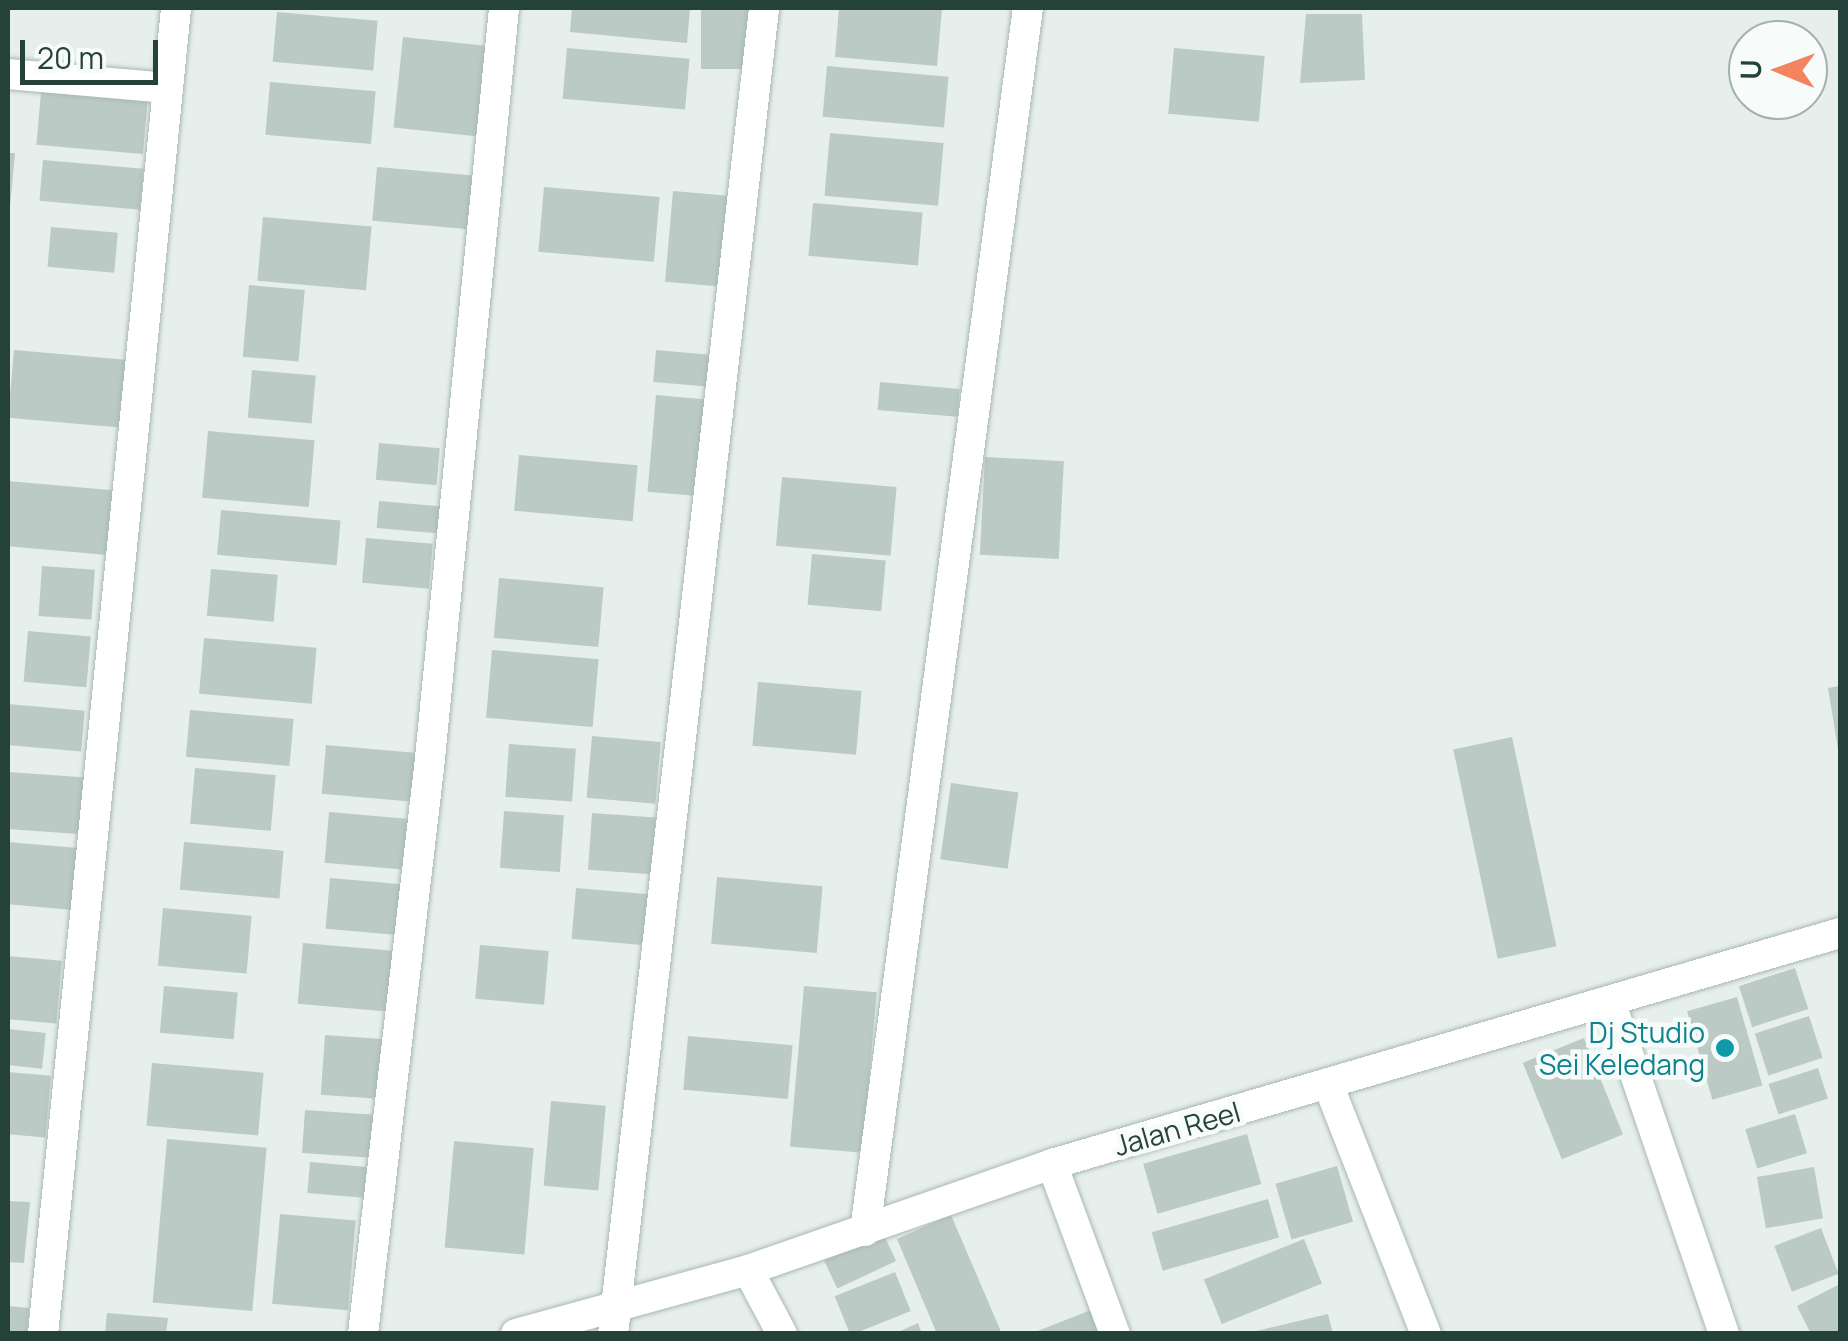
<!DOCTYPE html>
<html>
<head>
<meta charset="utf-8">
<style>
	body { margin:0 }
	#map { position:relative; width:1848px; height:1341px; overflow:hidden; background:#e6efeb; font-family:Manrope,sans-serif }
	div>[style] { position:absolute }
	.building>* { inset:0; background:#bbcac4; transform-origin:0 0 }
	.roads { filter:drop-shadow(0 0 2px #a8b8b2) drop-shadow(0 0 2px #a8b8b2) }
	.street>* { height:30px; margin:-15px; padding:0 15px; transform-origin:15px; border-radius:15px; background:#fff }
	.dots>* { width:28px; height:28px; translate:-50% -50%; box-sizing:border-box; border:5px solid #f7fbf9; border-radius:50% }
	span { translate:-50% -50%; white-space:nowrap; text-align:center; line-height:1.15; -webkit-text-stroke:9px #f7fbf9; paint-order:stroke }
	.culture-label { font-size:28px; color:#0d838f }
	.right { translate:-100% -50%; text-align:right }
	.street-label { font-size:28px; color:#24423a }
	.frame { position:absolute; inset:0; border:10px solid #24423a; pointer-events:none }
	.north { position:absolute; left:1728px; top:20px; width:100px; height:100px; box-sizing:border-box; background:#f7fbf9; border:2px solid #a3b1ad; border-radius:50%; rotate:271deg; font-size:28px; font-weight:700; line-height:40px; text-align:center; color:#24423a }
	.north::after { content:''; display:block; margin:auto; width:35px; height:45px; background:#f4845f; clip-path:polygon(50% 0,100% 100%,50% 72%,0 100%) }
	.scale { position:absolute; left:20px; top:40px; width:138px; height:45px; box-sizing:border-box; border:5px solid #24423a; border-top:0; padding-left:12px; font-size:30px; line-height:35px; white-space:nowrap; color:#24423a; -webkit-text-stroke:8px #f7fbf9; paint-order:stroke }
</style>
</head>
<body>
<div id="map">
	<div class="building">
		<i style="clip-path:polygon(572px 8px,690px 8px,687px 43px,570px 32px)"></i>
		<i style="left:701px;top:8px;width:55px;height:61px"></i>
		<i style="clip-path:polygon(839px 8px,942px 8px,937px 66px,835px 57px)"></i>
		<i style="left:277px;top:12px;width:101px;height:50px;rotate:5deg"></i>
		<i style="clip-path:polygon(1306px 14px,1362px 14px,1365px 80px,1300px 83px)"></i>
		<i style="left:403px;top:37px;width:83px;height:91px;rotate:6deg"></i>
		<i style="left:567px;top:48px;width:123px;height:51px;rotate:5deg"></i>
		<i style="left:1174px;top:48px;width:91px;height:66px;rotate:5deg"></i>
		<i style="left:827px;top:66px;width:122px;height:51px;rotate:5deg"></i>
		<i style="left:270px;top:82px;width:106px;height:53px;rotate:5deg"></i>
		<i style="left:41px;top:92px;width:107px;height:53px;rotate:5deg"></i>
		<i style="left:830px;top:133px;width:114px;height:63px;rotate:5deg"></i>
		<i style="clip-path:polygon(8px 153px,15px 153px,10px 207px,8px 207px)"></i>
		<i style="left:43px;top:160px;width:101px;height:41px;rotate:5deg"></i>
		<i style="left:377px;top:167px;width:103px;height:54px;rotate:5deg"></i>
		<i style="left:544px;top:187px;width:116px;height:65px;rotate:5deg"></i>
		<i style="left:673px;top:191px;width:58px;height:91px;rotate:5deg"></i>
		<i style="left:813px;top:203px;width:110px;height:53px;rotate:5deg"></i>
		<i style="left:263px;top:217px;width:109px;height:64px;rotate:5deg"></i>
		<i style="left:51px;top:227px;width:67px;height:40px;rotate:5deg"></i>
		<i style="left:249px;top:285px;width:56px;height:72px;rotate:5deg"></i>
		<i style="left:14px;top:350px;width:112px;height:68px;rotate:5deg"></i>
		<i style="left:656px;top:350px;width:54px;height:32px;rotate:5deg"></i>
		<i style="left:252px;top:370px;width:64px;height:48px;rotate:5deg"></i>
		<i style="left:880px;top:382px;width:80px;height:28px;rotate:5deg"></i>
		<i style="left:656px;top:395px;width:54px;height:97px;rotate:5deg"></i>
		<i style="left:208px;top:431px;width:107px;height:67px;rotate:5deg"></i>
		<i style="left:379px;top:443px;width:61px;height:37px;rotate:5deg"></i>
		<i style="left:519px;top:455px;width:119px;height:56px;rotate:5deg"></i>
		<i style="left:985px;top:457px;width:79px;height:98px;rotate:3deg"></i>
		<i style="left:782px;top:477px;width:115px;height:69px;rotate:5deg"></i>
		<i style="left:8px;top:481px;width:108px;height:65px;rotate:5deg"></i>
		<i style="left:379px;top:501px;width:63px;height:27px;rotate:5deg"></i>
		<i style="left:221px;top:510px;width:120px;height:45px;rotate:5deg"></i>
		<i style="left:366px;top:538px;width:67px;height:45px;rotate:5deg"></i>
		<i style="left:812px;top:554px;width:74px;height:51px;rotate:5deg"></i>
		<i style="left:42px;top:566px;width:53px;height:50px;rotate:4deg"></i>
		<i style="left:211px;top:569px;width:67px;height:47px;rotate:5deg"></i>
		<i style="left:499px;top:578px;width:105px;height:60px;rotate:5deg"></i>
		<i style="left:28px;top:631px;width:63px;height:51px;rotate:5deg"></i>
		<i style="left:204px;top:638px;width:113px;height:56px;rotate:5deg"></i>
		<i style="left:492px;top:650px;width:107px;height:68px;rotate:5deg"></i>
		<i style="left:758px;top:682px;width:104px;height:64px;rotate:5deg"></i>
		<i style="clip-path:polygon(1840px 686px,1840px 749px,1838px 749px,1828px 688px)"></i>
		<i style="left:8px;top:704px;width:77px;height:41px;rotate:5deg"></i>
		<i style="left:190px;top:710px;width:104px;height:47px;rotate:5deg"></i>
		<i style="left:592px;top:736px;width:69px;height:62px;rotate:5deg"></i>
		<i style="left:1512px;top:737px;width:214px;height:60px;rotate:78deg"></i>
		<i style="left:509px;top:744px;width:67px;height:53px;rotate:4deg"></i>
		<i style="left:326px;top:745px;width:94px;height:49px;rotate:5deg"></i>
		<i style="left:195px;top:768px;width:81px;height:56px;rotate:5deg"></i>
		<i style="left:8px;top:772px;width:78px;height:57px;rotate:4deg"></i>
		<i style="left:951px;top:783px;width:68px;height:77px;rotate:8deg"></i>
		<i style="left:504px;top:811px;width:60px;height:57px;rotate:4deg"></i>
		<i style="left:329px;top:812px;width:81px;height:51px;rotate:5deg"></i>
		<i style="left:592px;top:813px;width:64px;height:57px;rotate:4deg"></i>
		<i style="left:8px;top:842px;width:73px;height:62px;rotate:5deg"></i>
		<i style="left:184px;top:842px;width:100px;height:48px;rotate:5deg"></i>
		<i style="left:717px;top:877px;width:106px;height:67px;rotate:5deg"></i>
		<i style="left:330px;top:878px;width:75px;height:51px;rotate:5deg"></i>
		<i style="left:576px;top:888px;width:76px;height:51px;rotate:5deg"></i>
		<i style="left:163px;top:908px;width:89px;height:58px;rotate:5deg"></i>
		<i style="left:303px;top:943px;width:90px;height:61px;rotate:5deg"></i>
		<i style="left:480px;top:945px;width:69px;height:54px;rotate:5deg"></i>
		<i style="left:8px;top:956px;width:54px;height:63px;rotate:5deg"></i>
		<i style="left:1795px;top:968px;width:43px;height:59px;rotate:72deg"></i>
		<i style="left:164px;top:986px;width:74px;height:47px;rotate:5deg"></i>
		<i style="left:804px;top:986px;width:73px;height:161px;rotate:5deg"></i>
		<i style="left:1737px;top:997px;width:92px;height:52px;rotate:74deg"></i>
		<i style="left:1809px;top:1016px;width:44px;height:57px;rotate:72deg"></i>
		<i style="left:8px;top:1029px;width:38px;height:36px;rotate:6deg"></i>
		<i style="left:325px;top:1035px;width:64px;height:60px;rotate:4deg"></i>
		<i style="left:688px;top:1036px;width:105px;height:54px;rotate:5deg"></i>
		<i style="left:1584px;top:1038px;width:104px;height:66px;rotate:68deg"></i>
		<i style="left:152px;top:1063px;width:112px;height:63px;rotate:5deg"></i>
		<i style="left:1818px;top:1068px;width:32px;height:52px;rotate:72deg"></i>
		<i style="left:8px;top:1072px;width:43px;height:62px;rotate:5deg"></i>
		<i style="left:551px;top:1101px;width:55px;height:85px;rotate:5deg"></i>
		<i style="left:305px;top:1110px;width:73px;height:43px;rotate:4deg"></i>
		<i style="left:1795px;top:1114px;width:41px;height:52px;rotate:73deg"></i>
		<i style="left:1247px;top:1134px;width:52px;height:108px;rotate:74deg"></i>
		<i style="left:167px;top:1139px;width:100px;height:164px;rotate:5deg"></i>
		<i style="left:454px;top:1141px;width:80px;height:107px;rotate:5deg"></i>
		<i style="left:310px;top:1162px;width:57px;height:31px;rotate:5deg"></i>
		<i style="left:1337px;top:1166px;width:58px;height:64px;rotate:74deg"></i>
		<i style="left:1814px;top:1167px;width:52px;height:58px;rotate:80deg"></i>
		<i style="left:1268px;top:1199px;width:40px;height:121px;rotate:74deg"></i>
		<i style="clip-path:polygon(8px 1201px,30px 1202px,24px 1263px,8px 1262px)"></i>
		<i style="left:280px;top:1214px;width:76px;height:90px;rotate:5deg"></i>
		<i style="clip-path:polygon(951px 1215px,1002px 1334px,937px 1334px,897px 1239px)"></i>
		<i style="left:1821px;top:1228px;width:49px;height:50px;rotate:69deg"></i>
		<i style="left:883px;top:1233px;width:31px;height:65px;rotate:65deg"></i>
		<i style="left:1304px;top:1239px;width:48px;height:108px;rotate:68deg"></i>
		<i style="left:895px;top:1272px;width:42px;height:65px;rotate:68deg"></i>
		<i style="clip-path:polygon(1840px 1284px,1840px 1334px,1811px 1334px,1797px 1306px)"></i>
		<i style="clip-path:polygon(8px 1306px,29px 1308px,27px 1334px,8px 1334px)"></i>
		<i style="clip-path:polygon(1096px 1308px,1105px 1334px,1030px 1334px)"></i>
		<i style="clip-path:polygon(107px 1313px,168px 1318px,166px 1334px,105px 1334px)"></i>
		<i style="clip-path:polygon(1328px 1314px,1333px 1334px,1252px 1334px,1252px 1332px)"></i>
		<i style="clip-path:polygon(918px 1323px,922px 1334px,894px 1334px)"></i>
	</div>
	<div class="roads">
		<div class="street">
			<i style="left:8px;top:74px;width:160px;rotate:5deg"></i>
			<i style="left:1610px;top:1001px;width:352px;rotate:71.1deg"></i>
			<i style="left:1328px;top:1084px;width:269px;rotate:68.6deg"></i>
			<i style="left:1052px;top:1164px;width:181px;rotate:69.7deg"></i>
			<i style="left:865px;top:1231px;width:1234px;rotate:-82.41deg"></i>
			<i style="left:748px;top:1270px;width:72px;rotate:62deg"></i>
			<i style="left:43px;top:1334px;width:1333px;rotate:-84.27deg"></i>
			<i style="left:363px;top:1334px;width:570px;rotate:-83.35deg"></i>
			<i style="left:429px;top:768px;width:764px;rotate:-84.36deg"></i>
			<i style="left:516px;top:1334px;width:241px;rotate:-15.4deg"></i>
			<i style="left:748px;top:1270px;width:322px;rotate:-19.2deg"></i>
			<i style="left:1052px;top:1164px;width:821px;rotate:-16.34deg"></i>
			<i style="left:613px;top:1334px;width:1335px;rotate:-83.5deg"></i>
		</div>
	</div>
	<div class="dots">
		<i style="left:1725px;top:1048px;background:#0f9aa8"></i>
	</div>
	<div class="culture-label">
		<span class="right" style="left:1705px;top:1048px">Dj Studio<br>Sei Keledang</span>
	</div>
	<div class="street-label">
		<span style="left:1177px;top:1128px;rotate:-16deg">Jalan Reel</span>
	</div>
	<div class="frame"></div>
	<div class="north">U</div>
	<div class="scale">20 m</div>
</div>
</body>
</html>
